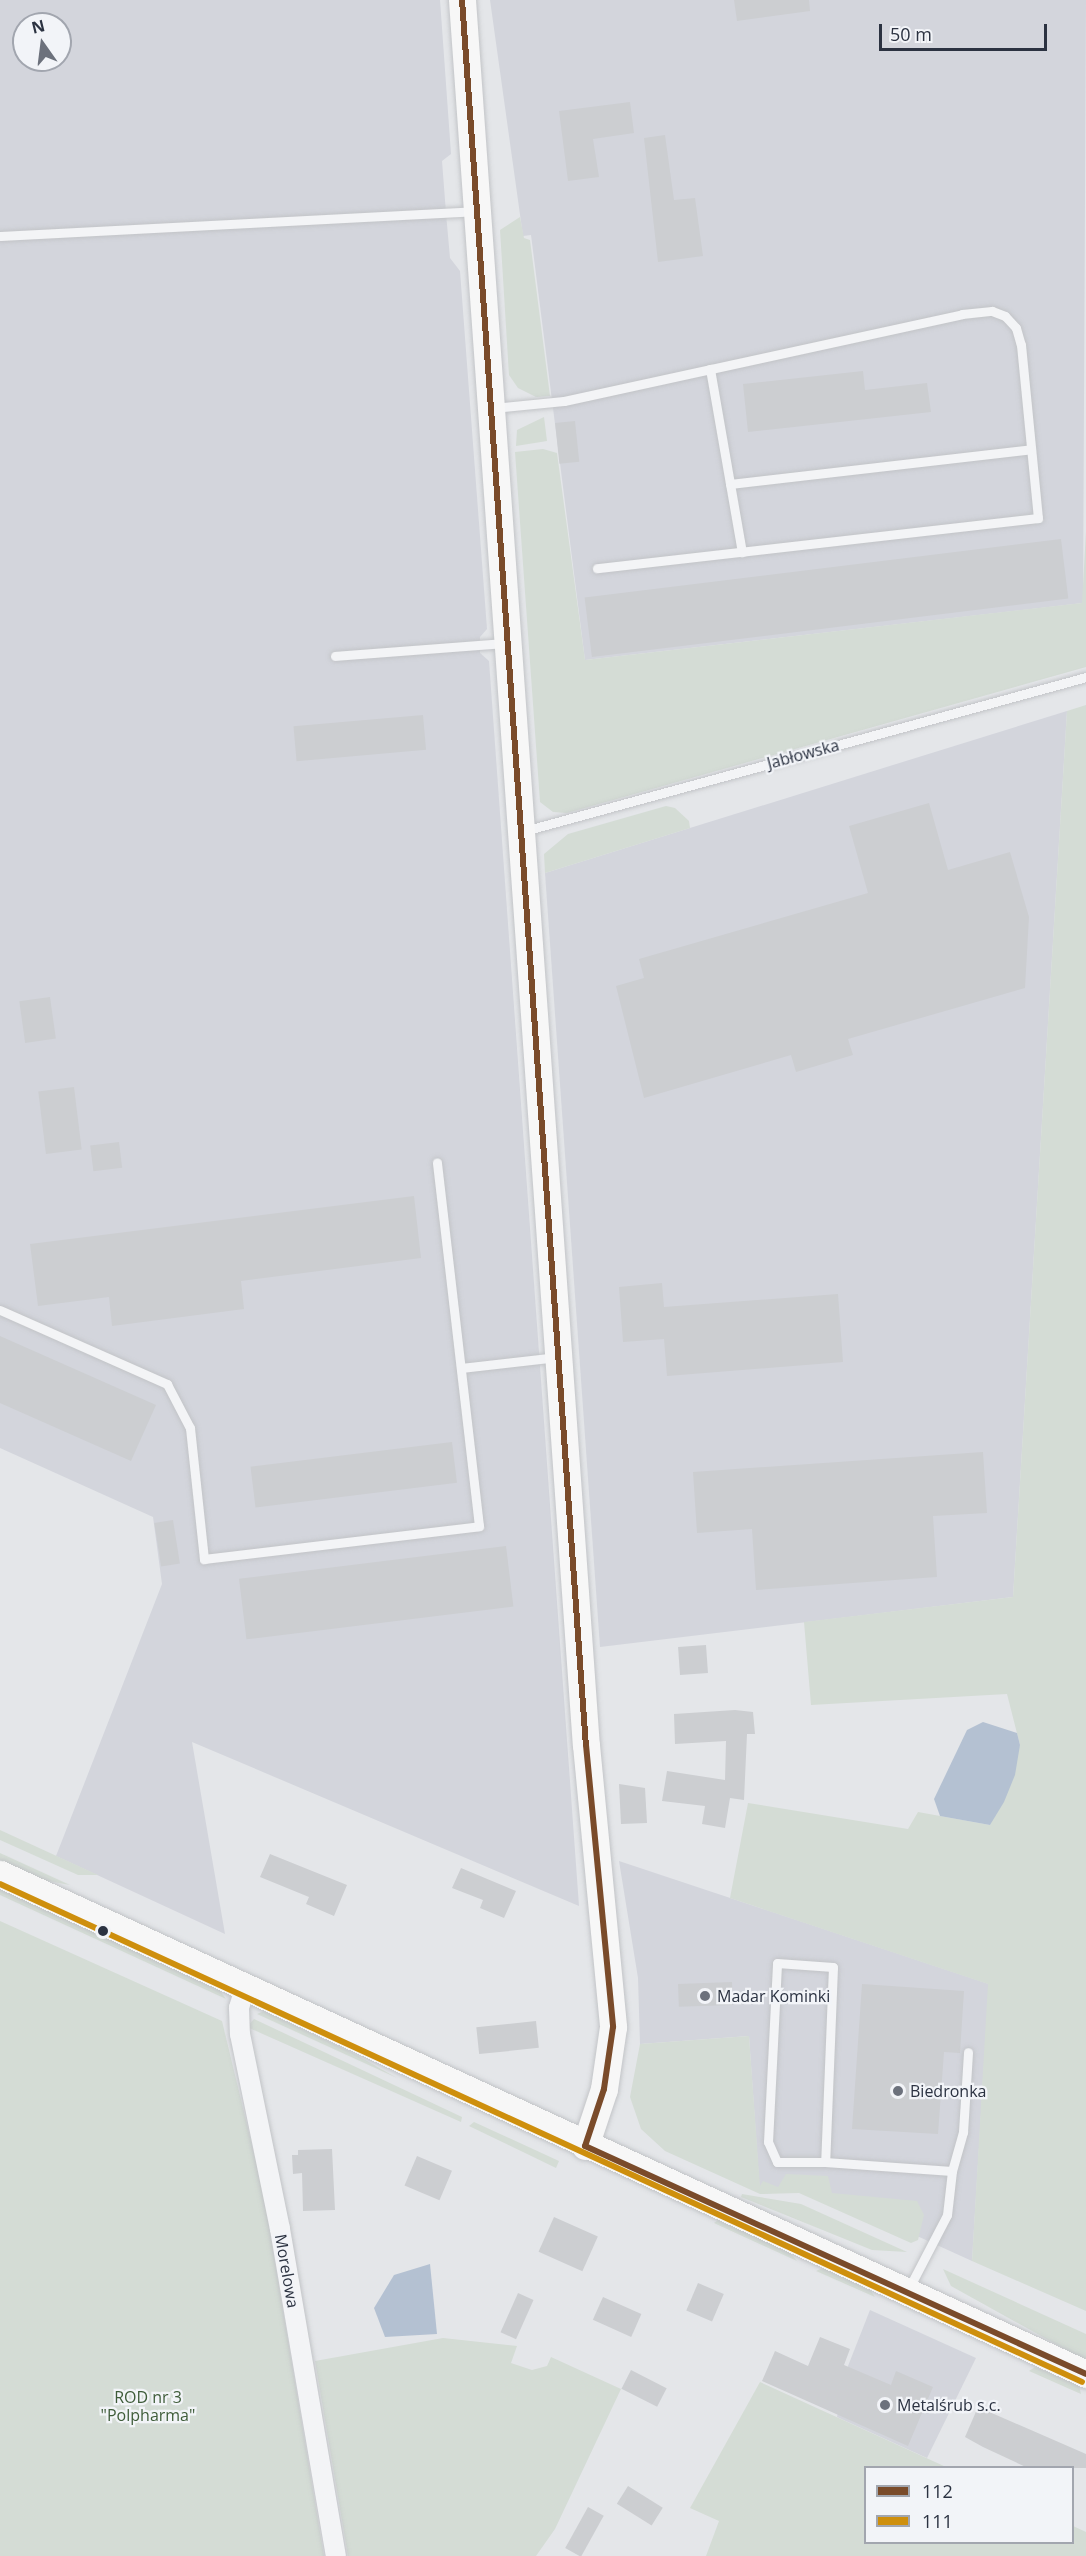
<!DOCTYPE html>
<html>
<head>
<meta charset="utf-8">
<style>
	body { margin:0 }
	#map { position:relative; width:1086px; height:2556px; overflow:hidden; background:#e4e6e9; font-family:"Open Sans",sans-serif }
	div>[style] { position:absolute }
	.built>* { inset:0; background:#d3d5dc }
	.green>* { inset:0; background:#d4dcd5 }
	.water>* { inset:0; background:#b4c1d2 }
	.building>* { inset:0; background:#ccced1; transform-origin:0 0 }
	.roads { filter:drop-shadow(0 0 2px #c2c4c7) drop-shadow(0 0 2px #c2c4c7) }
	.service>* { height:9px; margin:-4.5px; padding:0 4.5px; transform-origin:4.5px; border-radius:4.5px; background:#f3f4f6 }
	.minor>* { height:20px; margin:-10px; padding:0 10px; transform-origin:10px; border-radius:10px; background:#f3f4f6 }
	.secondary>* { height:27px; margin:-13.5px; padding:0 13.5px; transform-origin:13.5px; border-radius:13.5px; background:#f7f7f7 }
	.bus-1>* { height:6px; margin:-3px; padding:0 3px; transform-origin:3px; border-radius:3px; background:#7a4b2a }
	.bus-2>* { height:6px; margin:-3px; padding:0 3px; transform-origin:3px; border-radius:3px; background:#ce8f0d }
	.dots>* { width:16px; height:16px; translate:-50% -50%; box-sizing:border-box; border:3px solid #f2f4f8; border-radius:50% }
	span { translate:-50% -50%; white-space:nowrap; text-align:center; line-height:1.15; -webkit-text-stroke:4.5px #f2f4f8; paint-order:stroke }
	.street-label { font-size:16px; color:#2b3241 }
	.poi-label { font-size:16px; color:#2b3241 }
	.left { translate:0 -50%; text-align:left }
	.park-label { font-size:16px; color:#3e5c39 }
	.legend { position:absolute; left:864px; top:2466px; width:210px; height:78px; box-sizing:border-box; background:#f2f4f8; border:2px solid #a2a6af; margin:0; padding:8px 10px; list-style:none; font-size:18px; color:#2b3241 }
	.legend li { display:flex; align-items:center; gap:12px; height:30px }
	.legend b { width:30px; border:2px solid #a2a6af }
	.north { position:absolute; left:12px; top:12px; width:60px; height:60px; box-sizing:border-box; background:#f2f4f8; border:2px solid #a2a6af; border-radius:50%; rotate:346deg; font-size:16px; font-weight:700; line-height:24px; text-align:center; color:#2b3241 }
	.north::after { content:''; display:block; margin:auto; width:21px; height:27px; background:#6c717c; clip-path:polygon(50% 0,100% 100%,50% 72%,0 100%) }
	.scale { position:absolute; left:879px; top:24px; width:168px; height:27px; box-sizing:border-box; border:3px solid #2b3241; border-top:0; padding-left:8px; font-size:18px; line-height:21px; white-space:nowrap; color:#2b3241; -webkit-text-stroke:4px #f2f4f8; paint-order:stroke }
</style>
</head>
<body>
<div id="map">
	<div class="built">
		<i style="clip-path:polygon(evenodd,0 0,440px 0,451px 154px,442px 161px,446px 213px,450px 258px,460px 271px,487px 629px,480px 637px,480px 653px,489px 661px,579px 1906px,192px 1742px,225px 1934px,56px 1856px,162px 1584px,153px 1517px,0 1448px,0 0,24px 24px,60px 24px,60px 60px,24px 60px,24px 24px)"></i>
		<i style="clip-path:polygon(490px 0,1086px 0,1083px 603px,585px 660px,531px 235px,523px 236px)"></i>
		<i style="clip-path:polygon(1067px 711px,1013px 1597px,600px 1647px,545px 873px)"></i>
		<i style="clip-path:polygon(619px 1861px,989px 1984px,972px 2261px,816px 2190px,760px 2194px,749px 2036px,640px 2044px,638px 1978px)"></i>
		<i style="clip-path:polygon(870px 2310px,976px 2358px,927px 2458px,837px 2417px,848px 2366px)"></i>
	</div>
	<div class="green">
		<i style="clip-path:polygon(520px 217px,524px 238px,530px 240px,550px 396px,536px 397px,518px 388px,509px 375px,500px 230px)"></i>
		<i style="clip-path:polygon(544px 417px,547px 441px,516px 446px,517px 430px)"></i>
		<i style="clip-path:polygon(543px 449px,557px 453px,585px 660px,1082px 603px,1086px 531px,1086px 667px,567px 813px,553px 812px,540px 802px,515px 452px)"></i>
		<i style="clip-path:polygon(1086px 705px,1086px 2311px,972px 2261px,988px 1984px,730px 1898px,748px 1803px,908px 1829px,918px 1812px,990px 1825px,1020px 1745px,1007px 1694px,811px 1705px,804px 1622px,1013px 1597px,1067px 711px)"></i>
		<i style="clip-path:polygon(666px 806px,675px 808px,689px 821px,690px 828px,545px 873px,544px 854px,568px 834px)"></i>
		<i style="clip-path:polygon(0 1830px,98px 1875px,78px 1875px,0 1840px)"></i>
		<i style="clip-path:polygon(0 1853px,70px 1885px,43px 1880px,0 1860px)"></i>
		<i style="clip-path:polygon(0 1887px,218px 1988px,226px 1999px,0 1895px)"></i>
		<i style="clip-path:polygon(0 1921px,222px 2021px,263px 2191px,324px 2556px,0 2556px)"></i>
		<i style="clip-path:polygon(264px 2011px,353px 2053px,397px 2078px,257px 2014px)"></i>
		<i style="clip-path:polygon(254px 2019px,462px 2117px,461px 2122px,247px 2027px)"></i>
		<i style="clip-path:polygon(749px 2036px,760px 2186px,763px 2181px,778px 2187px,786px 2174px,828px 2176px,832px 2193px,917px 2201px,924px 2215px,918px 2240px,911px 2243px,799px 2193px,760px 2194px,665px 2151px,641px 2129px,630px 2097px,640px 2044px)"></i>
		<i style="clip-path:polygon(474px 2122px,559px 2161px,556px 2168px,469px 2126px)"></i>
		<i style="clip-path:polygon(742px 2194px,801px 2204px,907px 2252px,872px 2250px,741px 2197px)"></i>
		<i style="clip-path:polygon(718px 2220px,788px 2250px,797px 2261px,714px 2223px)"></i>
		<i style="clip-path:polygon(825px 2267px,871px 2291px,875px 2297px,816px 2271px)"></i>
		<i style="clip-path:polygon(943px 2269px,1086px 2334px,1086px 2361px,951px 2286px)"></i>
		<i style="clip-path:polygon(443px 2338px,517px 2346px,511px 2363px,532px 2370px,547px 2366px,551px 2357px,621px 2389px,555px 2529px,536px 2556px,348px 2556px,315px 2361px)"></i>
		<i style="clip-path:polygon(1035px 2367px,1079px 2385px,1081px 2394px,1029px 2371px)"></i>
		<i style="clip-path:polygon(760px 2382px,946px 2467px,866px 2468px,866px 2542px,1072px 2542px,1073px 2526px,1086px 2532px,1086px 2556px,706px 2556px,719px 2521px,690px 2508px)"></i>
	</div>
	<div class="water">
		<i style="clip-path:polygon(983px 1722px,1017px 1733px,1020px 1745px,1015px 1775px,1004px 1802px,990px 1825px,940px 1816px,934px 1799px,967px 1730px)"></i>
		<i style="clip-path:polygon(430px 2264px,437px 2334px,385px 2337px,374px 2308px,394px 2275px)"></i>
	</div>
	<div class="building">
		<i style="clip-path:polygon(734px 0,809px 0,810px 11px,737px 21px)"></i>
		<i style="clip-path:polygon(630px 102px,634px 133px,593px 139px,599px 177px,568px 181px,559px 111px)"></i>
		<i style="clip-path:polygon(665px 135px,674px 200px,695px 198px,703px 256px,658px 262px,644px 138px)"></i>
		<i style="clip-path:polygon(863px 371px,865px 390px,927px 383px,931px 412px,748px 432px,743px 384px)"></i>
		<i style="left:575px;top:421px;width:41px;height:20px;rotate:84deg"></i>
		<i style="left:1061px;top:539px;width:60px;height:480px;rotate:83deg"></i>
		<i style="left:423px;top:715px;width:35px;height:130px;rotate:85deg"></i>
		<i style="clip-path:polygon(929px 803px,948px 870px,1010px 852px,1029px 917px,1025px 988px,848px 1039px,853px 1055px,796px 1072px,791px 1055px,644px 1098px,616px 986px,644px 978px,639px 959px,868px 893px,849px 826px)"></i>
		<i style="left:50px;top:997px;width:42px;height:31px;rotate:82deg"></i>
		<i style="left:74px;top:1087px;width:63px;height:36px;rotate:83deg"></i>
		<i style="left:119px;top:1142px;width:26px;height:29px;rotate:83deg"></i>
		<i style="clip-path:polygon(414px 1196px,421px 1258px,241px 1281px,244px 1309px,112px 1326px,109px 1297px,38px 1306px,30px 1244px)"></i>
		<i style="clip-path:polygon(662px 1283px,664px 1307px,838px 1294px,843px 1362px,667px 1376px,664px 1339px,623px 1342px,619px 1287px)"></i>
		<i style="clip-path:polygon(0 1336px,156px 1405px,131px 1461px,0 1403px)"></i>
		<i style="left:452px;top:1442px;width:41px;height:203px;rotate:83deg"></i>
		<i style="clip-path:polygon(983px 1452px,987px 1513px,933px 1516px,937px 1577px,756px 1590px,752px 1529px,697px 1533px,693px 1472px)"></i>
		<i style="left:173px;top:1520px;width:44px;height:19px;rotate:81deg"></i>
		<i style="left:506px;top:1546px;width:61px;height:269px;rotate:83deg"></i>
		<i style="left:706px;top:1645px;width:28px;height:28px;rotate:86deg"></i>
		<i style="clip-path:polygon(735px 1710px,753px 1712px,755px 1734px,747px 1734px,744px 1800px,730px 1798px,725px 1828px,702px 1824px,705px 1806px,662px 1801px,667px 1771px,725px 1780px,726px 1741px,675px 1744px,674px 1714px)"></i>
		<i style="clip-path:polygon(619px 1784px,645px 1788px,647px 1823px,621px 1824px)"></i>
		<i style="clip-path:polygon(270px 1854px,347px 1885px,334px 1916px,306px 1904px,309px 1897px,260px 1877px)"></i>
		<i style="clip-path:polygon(461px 1868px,516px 1891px,504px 1918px,480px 1908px,483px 1900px,452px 1888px)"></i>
		<i style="left:732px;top:1982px;width:23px;height:54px;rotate:88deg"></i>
		<i style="clip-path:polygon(862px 1984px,964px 1991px,960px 2053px,944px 2052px,938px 2134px,852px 2129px)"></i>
		<i style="left:536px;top:2021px;width:27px;height:60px;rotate:84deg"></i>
		<i style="clip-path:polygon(332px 2149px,335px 2210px,303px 2211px,302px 2173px,293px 2174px,292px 2155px,298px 2155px,298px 2150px)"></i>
		<i style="left:417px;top:2156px;width:38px;height:32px;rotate:23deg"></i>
		<i style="left:554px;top:2217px;width:48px;height:38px;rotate:24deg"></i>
		<i style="left:698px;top:2283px;width:28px;height:30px;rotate:23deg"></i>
		<i style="left:518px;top:2293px;width:17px;height:43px;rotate:24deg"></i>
		<i style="left:603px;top:2297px;width:42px;height:25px;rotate:24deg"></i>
		<i style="clip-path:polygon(820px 2337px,850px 2349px,844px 2365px,891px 2385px,896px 2371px,933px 2387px,908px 2446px,762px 2381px,775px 2351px,808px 2366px)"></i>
		<i style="left:631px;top:2370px;width:40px;height:21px;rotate:27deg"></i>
		<i style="clip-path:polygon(978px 2407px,1086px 2454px,1086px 2468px,1028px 2468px,983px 2447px,965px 2437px)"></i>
		<i style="left:628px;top:2486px;width:41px;height:21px;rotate:32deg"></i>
		<i style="left:588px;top:2507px;width:18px;height:47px;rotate:29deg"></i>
	</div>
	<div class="roads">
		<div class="service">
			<i style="left:0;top:236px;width:475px;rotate:-3deg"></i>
			<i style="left:710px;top:369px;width:186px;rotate:80.1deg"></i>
			<i style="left:493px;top:408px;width:71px;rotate:-5.6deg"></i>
			<i style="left:564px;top:401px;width:407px;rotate:-12.3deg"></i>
			<i style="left:962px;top:314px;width:30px;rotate:-6deg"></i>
			<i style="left:992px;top:311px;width:14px;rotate:21deg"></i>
			<i style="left:1005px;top:316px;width:16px;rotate:47deg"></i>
			<i style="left:1016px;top:328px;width:18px;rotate:74deg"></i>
			<i style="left:1021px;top:345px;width:174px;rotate:84.4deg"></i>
			<i style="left:1038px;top:518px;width:444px;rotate:173.5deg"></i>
			<i style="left:730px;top:484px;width:303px;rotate:-6.6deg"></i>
			<i style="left:335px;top:656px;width:169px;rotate:-4.4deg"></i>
			<i style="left:524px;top:831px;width:583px;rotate:-15.32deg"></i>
			<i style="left:0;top:1310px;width:183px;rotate:23.9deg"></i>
			<i style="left:167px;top:1384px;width:50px;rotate:62.4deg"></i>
			<i style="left:190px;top:1428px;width:132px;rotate:83.9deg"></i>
			<i style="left:204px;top:1559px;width:277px;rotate:-6.8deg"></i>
			<i style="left:479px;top:1526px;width:366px;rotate:-96.6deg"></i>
			<i style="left:461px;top:1368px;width:97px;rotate:-6.5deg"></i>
			<i style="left:825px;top:2162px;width:48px;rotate:180deg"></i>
			<i style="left:777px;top:2162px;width:22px;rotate:-114deg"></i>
			<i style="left:768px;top:2142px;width:179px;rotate:-87.1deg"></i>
			<i style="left:777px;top:1963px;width:56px;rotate:4.1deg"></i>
			<i style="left:833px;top:1967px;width:195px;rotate:92.3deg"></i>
			<i style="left:825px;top:2162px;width:127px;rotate:4.1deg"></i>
			<i style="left:952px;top:2171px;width:44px;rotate:96.5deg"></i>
			<i style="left:947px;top:2215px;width:85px;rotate:117.5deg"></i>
			<i style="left:952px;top:2171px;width:41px;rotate:-74.2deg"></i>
			<i style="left:963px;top:2132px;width:80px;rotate:-86.4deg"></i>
		</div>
		<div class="minor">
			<i style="left:245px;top:1988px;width:21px;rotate:107deg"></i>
			<i style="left:239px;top:2008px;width:26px;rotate:88deg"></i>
			<i style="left:240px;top:2034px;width:199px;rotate:78.4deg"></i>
			<i style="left:280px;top:2229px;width:332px;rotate:80.3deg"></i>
		</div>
		<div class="secondary">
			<i style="left:462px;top:0;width:1749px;rotate:85.94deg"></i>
			<i style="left:586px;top:1745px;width:283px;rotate:84.5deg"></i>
			<i style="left:613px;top:2027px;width:63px;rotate:98.3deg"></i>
			<i style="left:604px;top:2089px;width:60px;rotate:108.4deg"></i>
			<i style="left:0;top:1874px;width:1196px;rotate:24.72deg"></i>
		</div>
	</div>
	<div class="bus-1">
		<i style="left:462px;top:0;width:1749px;rotate:85.94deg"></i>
		<i style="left:586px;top:1745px;width:283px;rotate:84.5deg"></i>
		<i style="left:613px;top:2027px;width:63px;rotate:98.3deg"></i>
		<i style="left:604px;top:2089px;width:60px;rotate:108.4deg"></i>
		<i style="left:585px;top:2146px;width:550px;rotate:24.47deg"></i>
	</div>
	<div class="bus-2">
		<i style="left:0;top:1884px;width:1191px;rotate:24.71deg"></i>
	</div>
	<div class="dots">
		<i style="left:103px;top:1931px;background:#2b3241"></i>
		<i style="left:705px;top:1996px;background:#6c717c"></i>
		<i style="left:898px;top:2091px;background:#6c717c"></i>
		<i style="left:885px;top:2405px;background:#6c717c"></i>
	</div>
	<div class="street-label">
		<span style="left:803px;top:754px;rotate:-15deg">Jabłowska</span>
		<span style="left:287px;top:2271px;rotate:80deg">Morelowa</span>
	</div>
	<div class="poi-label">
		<span class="left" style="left:717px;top:1996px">Madar Kominki</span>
		<span class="left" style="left:910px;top:2091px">Biedronka</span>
		<span class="left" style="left:897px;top:2405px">Metalśrub s.c.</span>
	</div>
	<div class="park-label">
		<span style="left:148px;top:2406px">ROD nr 3<br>"Polpharma"</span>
	</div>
	<ul class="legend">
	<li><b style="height:8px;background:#7a4b2a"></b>112</li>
	<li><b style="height:8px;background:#ce8f0d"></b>111</li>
	</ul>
	<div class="north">N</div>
	<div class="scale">50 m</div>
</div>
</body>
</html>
